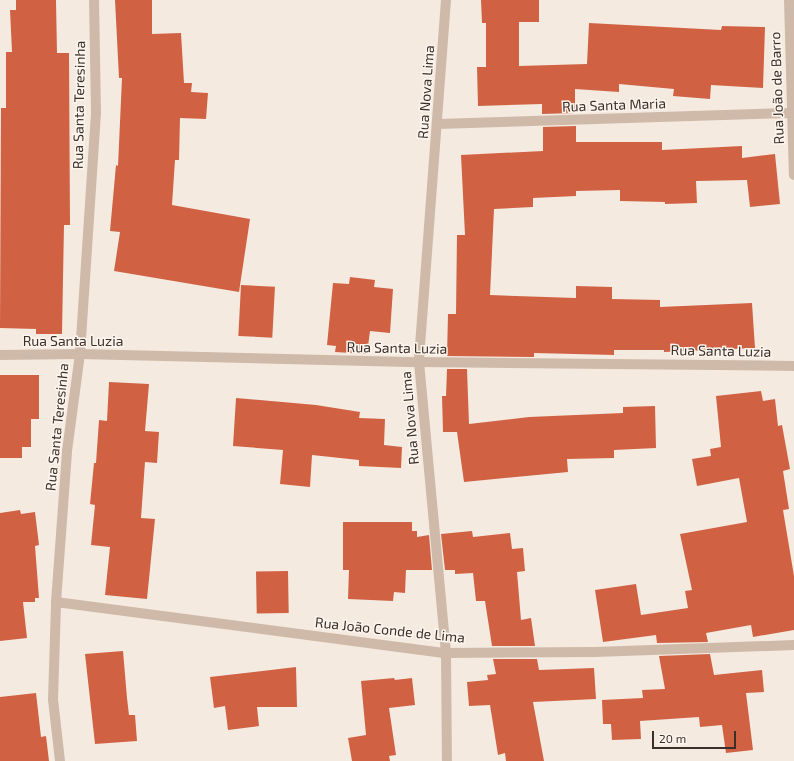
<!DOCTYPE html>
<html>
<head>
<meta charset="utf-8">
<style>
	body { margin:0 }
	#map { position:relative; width:794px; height:761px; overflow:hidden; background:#f5eae0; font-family:"Exo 2",sans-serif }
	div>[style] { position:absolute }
	.building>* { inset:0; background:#d06243; transform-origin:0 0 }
	.minor>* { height:10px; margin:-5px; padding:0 5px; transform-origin:5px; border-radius:5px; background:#cfbaaa }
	span { translate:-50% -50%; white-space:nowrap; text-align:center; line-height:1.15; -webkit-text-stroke:3px #fcf5ed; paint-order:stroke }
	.street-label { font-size:14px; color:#3c2f2a }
	.scale { position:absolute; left:652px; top:731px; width:84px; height:18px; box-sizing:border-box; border:2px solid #3c2f2a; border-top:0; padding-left:5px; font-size:12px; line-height:14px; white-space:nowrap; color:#3c2f2a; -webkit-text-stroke:3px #fcf5ed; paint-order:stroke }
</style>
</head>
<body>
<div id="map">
	<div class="building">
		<i style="clip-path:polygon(16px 0,56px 0,57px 53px,69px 53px,70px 225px,64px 225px,62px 334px,36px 334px,36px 329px,0 328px,1px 108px,6px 108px,6px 52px,12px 52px,10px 10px,16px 10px)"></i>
		<i style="clip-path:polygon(115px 0,152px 0,152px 34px,181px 33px,184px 83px,192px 83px,191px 92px,208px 93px,206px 119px,180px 118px,179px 160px,175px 160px,172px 205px,250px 219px,239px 292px,114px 271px,120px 232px,110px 231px,116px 165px,118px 166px,122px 78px,119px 78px)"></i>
		<i style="clip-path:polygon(481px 0,539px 0,539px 22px,519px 22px,519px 66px,587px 64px,589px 23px,721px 30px,722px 26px,765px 27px,763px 88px,711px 85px,710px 99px,673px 96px,674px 89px,619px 84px,619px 92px,575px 89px,575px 113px,542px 114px,542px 104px,478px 106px,477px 67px,486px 67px,486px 23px,482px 23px)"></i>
		<i style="clip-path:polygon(576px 126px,576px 142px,662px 142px,662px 150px,742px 146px,742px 158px,775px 154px,780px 204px,750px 207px,747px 180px,696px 181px,697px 203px,665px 204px,665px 202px,620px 201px,620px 190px,576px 191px,576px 196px,533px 198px,533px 207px,494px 209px,490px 295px,576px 298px,576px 286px,612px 287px,612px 299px,660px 300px,660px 307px,752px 303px,755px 348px,664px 352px,664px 350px,614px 350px,614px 355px,534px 353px,534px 357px,447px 356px,448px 314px,456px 314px,457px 235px,465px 235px,461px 155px,543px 151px,543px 127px)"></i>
		<i style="clip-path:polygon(350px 277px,375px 280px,374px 287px,393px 289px,390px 333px,370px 331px,367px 354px,335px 352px,336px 346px,327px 345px,333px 283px,349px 284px)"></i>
		<i style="left:241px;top:285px;width:34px;height:51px;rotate:3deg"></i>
		<i style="clip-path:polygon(447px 369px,467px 369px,469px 424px,529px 417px,623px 413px,623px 407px,655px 406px,656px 448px,614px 450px,614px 458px,567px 459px,568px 472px,464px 482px,457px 432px,443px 432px,442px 396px,446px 396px)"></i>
		<i style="clip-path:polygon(0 375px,39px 375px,39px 419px,31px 419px,31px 447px,22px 447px,22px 458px,0 458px)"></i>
		<i style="clip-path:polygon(109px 382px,149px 384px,145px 431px,159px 432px,157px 463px,145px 462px,141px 518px,155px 519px,147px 599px,105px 595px,110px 547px,91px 545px,95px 505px,90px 504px,94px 463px,96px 463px,99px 420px,107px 421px)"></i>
		<i style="clip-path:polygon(761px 391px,763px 401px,775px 399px,778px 426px,782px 425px,790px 469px,783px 471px,789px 509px,783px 510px,794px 576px,794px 630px,753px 637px,751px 625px,706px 633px,708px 642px,657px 643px,656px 635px,603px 642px,595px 590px,636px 584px,641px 615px,688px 608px,685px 591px,692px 590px,680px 534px,747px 522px,739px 478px,697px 486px,692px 459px,711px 456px,710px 449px,721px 447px,716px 396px)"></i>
		<i style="clip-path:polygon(236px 398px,316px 405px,360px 412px,359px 418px,385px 419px,384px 445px,402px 447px,401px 468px,359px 466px,359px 460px,312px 455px,310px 487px,280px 484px,283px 450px,233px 446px)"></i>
		<i style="clip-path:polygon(20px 510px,21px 514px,35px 512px,39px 545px,35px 546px,39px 598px,35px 598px,35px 602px,23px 602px,27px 638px,0 641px,0 513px)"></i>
		<i style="clip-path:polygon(343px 522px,412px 522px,412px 531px,417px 531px,417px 537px,429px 535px,432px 570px,406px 570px,405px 593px,394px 592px,393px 601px,348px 599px,349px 570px,343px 570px)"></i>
		<i style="clip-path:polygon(472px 531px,473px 537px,510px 533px,512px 549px,523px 548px,525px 571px,517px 572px,521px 620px,531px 618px,535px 646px,492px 646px,485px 601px,476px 601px,473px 573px,455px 574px,455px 570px,445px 570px,441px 534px)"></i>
		<i style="left:288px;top:571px;width:42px;height:32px;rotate:89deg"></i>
		<i style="clip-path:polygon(123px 651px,127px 698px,129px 715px,135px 715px,137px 741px,95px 744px,85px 654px)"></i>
		<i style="clip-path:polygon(710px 654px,714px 675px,762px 670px,764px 692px,746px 693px,753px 750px,726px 753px,722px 725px,700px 727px,699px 717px,640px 721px,641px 739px,612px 740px,611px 724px,603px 724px,602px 700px,643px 698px,642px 690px,665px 689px,659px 656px)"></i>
		<i style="clip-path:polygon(493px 659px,537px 659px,539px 670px,594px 668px,596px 699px,533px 702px,544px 761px,506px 761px,505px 753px,498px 755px,490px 705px,469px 706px,467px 682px,488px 680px,487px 675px,496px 674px)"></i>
		<i style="clip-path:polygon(296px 667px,297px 707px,257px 707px,259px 726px,228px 730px,225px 706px,214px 708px,210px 677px)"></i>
		<i style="clip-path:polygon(394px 678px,395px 680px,412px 678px,415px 705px,389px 708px,396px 755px,389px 756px,390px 761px,352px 761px,348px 738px,366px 735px,361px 681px)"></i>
		<i style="clip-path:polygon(36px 693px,41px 737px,46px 736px,49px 761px,0 761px,0 697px)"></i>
	</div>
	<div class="minor">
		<i style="left:446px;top:0;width:363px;rotate:94.3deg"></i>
		<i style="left:419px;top:362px;width:292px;rotate:84.7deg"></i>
		<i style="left:446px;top:653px;width:108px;rotate:89.5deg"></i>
		<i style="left:789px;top:0;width:175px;rotate:88.4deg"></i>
		<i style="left:438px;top:124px;width:353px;rotate:-1.8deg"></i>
		<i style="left:0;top:355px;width:80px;rotate:-0.7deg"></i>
		<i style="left:80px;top:354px;width:339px;rotate:1.4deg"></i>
		<i style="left:419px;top:362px;width:375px;rotate:0.6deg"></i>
		<i style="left:56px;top:602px;width:393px;rotate:7.5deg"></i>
		<i style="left:446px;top:653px;width:149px;rotate:-0.4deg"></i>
		<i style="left:595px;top:652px;width:199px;rotate:-2deg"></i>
		<i style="left:60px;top:761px;width:61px;rotate:-96.5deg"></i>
		<i style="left:53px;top:700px;width:98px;rotate:-88.2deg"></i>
		<i style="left:56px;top:602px;width:151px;rotate:-85.8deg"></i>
		<i style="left:67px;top:451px;width:98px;rotate:-82.4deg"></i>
		<i style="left:80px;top:354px;width:242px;rotate:-86.2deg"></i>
		<i style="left:96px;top:113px;width:113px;rotate:-91deg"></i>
	</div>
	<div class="street-label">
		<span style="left:777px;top:88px;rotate:-92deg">Rua João de Barro</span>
		<span style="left:426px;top:92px;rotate:-86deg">Rua Nova Lima</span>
		<span style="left:79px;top:105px;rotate:-89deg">Rua Santa Teresinha</span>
		<span style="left:614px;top:105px;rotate:-2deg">Rua Santa Maria</span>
		<span style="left:73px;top:341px">Rua Santa Luzia</span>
		<span style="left:397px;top:348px;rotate:1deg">Rua Santa Luzia</span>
		<span style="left:721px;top:351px;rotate:1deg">Rua Santa Luzia</span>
		<span style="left:410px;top:418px;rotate:-95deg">Rua Nova Lima</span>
		<span style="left:57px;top:427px;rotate:-84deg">Rua Santa Teresinha</span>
		<span style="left:390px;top:630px;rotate:6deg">Rua João Conde de Lima</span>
	</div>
	<div class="scale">20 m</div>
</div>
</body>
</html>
